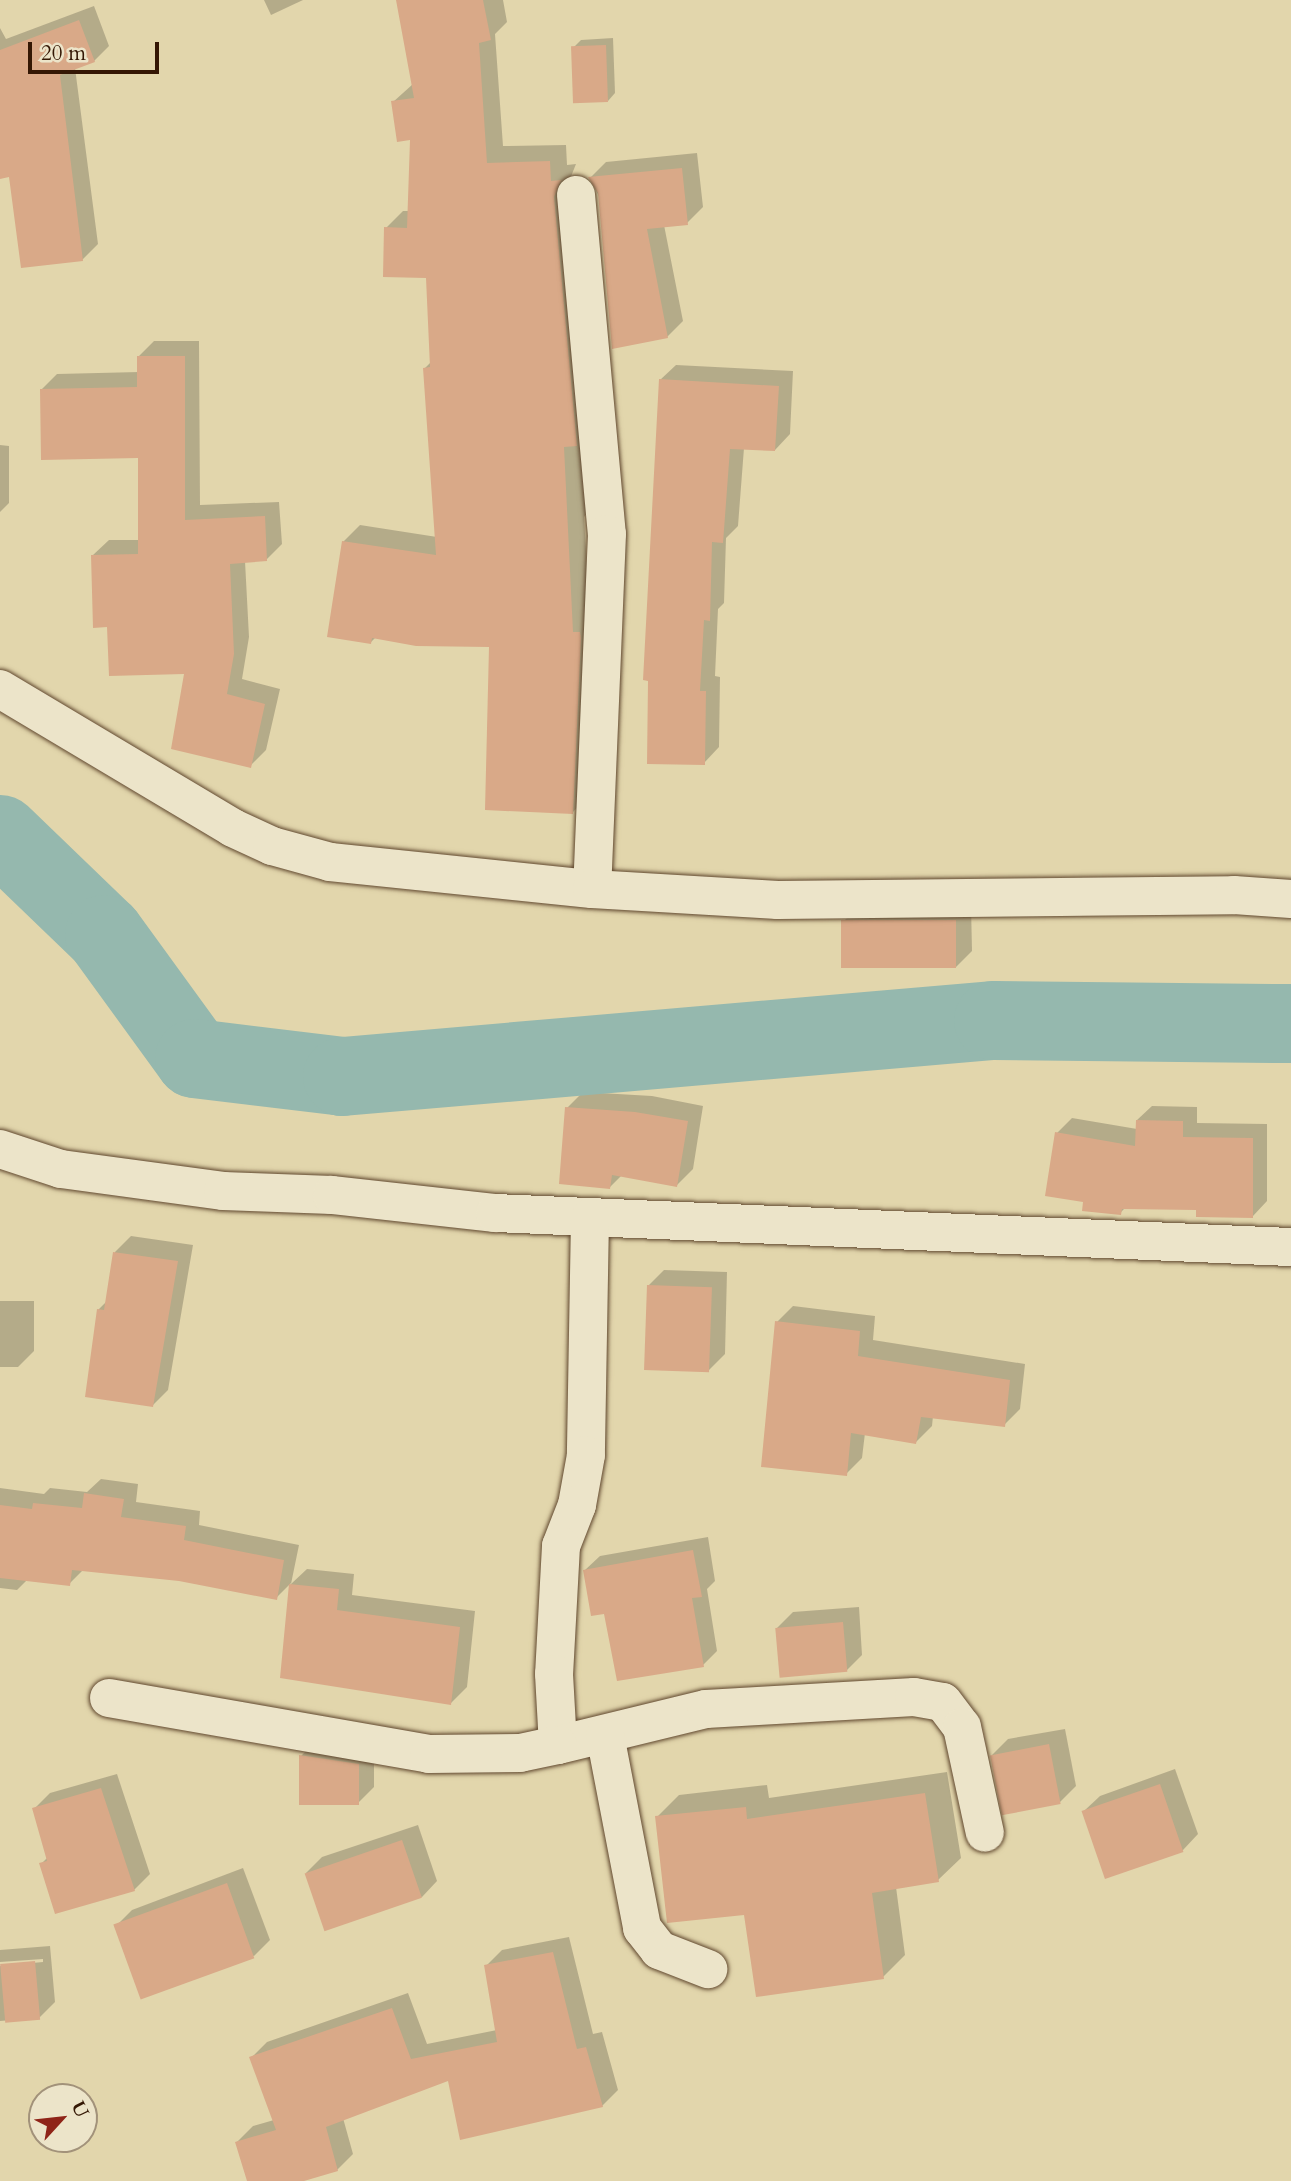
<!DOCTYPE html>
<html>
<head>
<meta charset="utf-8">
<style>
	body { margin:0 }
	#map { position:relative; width:1291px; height:2181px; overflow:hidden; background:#e2d6ac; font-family:Cardo,serif }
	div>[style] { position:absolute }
	.shadow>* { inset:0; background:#0003 }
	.river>* { height:79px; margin:-39.5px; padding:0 39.5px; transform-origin:39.5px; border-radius:39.5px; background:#95b8ae }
	.building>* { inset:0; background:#d9a988; transform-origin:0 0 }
	.roads { filter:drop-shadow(0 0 2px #60472e) drop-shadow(0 0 2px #60472e) }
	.minor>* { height:38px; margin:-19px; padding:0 19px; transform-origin:19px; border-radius:19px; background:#ece4c9 }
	span { translate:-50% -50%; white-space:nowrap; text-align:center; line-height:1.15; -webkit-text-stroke:7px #ece4c9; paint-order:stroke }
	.north { position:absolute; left:28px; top:2083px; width:70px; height:70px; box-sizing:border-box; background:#ece4c9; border:2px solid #a2927a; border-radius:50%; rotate:63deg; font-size:19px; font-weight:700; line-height:28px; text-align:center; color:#341704 }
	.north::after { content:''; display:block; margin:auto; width:24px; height:32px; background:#8f2418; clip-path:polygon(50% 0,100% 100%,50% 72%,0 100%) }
	.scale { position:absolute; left:28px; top:42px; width:131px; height:32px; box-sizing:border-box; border:4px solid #341704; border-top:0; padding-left:9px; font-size:21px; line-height:24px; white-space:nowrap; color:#341704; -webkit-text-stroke:5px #ece4c9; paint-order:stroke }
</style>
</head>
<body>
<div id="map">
	<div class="shadow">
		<i style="clip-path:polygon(264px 0,303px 0,271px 15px)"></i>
		<i style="clip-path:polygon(408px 0,503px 0,507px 22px,495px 34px,503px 146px,566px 145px,567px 165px,576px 164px,570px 179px,587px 513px,584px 517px,590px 616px,589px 795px,573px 812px,490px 645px,376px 637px,371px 642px,343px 542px,360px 525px,437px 537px,425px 368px,431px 362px,428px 277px,386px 228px,403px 211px,410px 211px,412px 138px,393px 102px,413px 84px)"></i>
		<i style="clip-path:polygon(94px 6px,109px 46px,94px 61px,75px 68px,98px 244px,82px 260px,10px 175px,0 177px,0 28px,6px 39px)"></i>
		<i style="clip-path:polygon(613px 38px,615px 93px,608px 101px,573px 48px,581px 40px)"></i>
		<i style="clip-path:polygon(697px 153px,703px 207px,687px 223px,664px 225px,683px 321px,667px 337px,590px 178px,606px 162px)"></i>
		<i style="clip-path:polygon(154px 341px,199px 341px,200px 505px,279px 502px,282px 544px,266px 560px,245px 561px,249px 637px,242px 679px,280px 689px,266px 750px,250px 766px,186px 672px,109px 626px,93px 555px,109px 540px,140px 540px,139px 457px,41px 390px,57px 374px,139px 372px,139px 356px)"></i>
		<i style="clip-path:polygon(676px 365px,793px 371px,790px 434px,775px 450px,744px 448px,738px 526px,726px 538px,724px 603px,718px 609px,715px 676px,720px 677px,719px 747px,704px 763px,660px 380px)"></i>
		<i style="clip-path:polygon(0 445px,9px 446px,9px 503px,0 512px)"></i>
		<i style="clip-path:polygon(971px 905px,972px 951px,956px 967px,843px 922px,859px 906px)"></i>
		<i style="clip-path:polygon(583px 1092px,652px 1096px,703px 1106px,693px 1169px,677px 1185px,622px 1175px,610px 1187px,567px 1108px)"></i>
		<i style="clip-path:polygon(1152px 1106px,1197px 1107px,1197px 1123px,1267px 1124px,1267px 1201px,1253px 1216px,1198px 1208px,1126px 1207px,1120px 1213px,1085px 1201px,1057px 1133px,1072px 1118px,1137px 1129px,1137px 1120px)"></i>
		<i style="clip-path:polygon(131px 1236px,193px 1245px,168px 1390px,152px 1406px,98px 1310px,107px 1301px,115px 1252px)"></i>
		<i style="clip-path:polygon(664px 1270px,727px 1272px,725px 1354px,709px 1370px,648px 1286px)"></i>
		<i style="clip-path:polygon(0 1301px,34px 1301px,34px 1351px,18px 1367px,0 1367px)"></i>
		<i style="clip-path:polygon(793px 1306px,875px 1316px,873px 1340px,1025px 1364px,1020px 1409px,1004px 1425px,933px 1416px,932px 1426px,916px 1442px,865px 1433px,862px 1458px,846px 1474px,777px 1322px)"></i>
		<i style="clip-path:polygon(101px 1479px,138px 1484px,136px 1502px,200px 1511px,199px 1525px,299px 1545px,291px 1584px,307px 1569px,354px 1574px,352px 1595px,475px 1611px,467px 1687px,451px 1703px,282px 1677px,291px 1583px,276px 1598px,179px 1579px,84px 1569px,69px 1584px,28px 1579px,17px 1590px,0 1588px,0 1488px,44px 1494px,50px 1488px,87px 1492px)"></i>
		<i style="clip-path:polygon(708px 1537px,715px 1581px,707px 1589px,717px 1651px,703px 1665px,606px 1612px,585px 1570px,600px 1556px)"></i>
		<i style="clip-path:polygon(859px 1607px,862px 1655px,846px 1671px,777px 1628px,793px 1612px)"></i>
		<i style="clip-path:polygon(1065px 1729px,1076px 1786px,1060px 1802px,992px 1755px,1008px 1739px)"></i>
		<i style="clip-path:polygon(317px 1740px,374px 1748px,374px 1787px,358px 1803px,301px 1756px)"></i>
		<i style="clip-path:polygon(1175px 1769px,1198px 1834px,1183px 1850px,1107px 1877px,1084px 1811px,1100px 1796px)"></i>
		<i style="clip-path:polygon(947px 1772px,961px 1858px,938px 1880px,896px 1887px,905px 1955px,883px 1977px,746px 1913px,657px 1817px,679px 1795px,767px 1785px,769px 1798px)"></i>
		<i style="clip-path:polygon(117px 1774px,150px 1874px,134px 1890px,41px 1864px,48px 1857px,34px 1809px,50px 1793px)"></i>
		<i style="clip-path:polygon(418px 1825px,437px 1881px,422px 1897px,306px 1873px,322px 1857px)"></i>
		<i style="clip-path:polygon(243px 1868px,270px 1940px,254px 1956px,116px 1926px,132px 1910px)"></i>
		<i style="clip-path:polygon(569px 1937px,593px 2034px,602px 2032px,618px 2090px,602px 2106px,449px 2079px,343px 2118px,353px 2154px,337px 2170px,298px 2181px,249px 2181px,237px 2142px,253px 2126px,274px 2120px,251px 2058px,267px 2042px,408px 1993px,427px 2044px,497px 2030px,486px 1966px,502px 1950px)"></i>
		<i style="clip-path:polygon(50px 1946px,55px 2002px,39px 2018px,0 2021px,0 1966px,43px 1962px,43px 1959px,0 1962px,0 1950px)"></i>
	</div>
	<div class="river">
		<i style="left:0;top:834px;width:144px;rotate:43.9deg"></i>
		<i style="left:104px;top:934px;width:153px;rotate:54deg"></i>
		<i style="left:194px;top:1058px;width:149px;rotate:6.9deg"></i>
		<i style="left:342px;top:1076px;width:653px;rotate:-4.92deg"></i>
		<i style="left:993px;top:1020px;width:298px;rotate:0.6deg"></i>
	</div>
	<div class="building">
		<i style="clip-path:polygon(396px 0,483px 0,491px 40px,479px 43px,487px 163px,550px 161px,551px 181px,561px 180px,554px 197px,577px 446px,564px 447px,573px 632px,580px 632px,581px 638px,573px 814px,485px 810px,489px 647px,416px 646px,372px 638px,371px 644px,327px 637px,342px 541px,436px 555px,423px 368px,430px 367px,426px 278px,383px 277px,384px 227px,407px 228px,410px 140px,397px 142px,391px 101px,414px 98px)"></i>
		<i style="clip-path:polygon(79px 20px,95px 62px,60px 75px,83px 261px,21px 268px,9px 177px,0 179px,0 50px)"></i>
		<i style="left:606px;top:45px;width:57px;height:35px;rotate:88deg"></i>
		<i style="clip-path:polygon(682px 168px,688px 225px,647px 229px,668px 338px,612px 349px,598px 193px,588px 177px)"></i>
		<i style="clip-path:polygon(137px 356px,185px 356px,185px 520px,265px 516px,267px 561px,230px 564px,234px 654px,227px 694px,265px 704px,251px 768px,171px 749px,184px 674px,109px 676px,107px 627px,93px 628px,91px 555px,138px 554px,138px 458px,41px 460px,40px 389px,137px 387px)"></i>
		<i style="clip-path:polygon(659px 379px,779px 386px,775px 451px,730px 449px,723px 543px,712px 542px,710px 621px,704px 620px,700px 691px,706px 691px,705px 765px,647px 764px,648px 681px,643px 680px)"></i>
		<i style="left:956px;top:920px;width:48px;height:115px;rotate:90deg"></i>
		<i style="clip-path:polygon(565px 1107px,635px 1112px,688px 1121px,677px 1187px,612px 1175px,610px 1189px,559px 1184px)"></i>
		<i style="clip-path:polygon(1136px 1120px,1183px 1121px,1183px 1137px,1253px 1138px,1253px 1218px,1196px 1217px,1196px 1210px,1122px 1209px,1121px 1215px,1082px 1211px,1083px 1202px,1045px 1196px,1055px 1132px,1135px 1146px)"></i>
		<i style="clip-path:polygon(113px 1252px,178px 1261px,153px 1407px,85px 1397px,97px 1309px,104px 1310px)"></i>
		<i style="left:647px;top:1285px;width:65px;height:85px;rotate:2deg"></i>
		<i style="clip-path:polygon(775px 1321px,860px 1331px,858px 1356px,1010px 1380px,1005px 1427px,921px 1417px,916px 1444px,851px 1433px,847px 1476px,761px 1467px)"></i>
		<i style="clip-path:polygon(84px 1493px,124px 1499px,121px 1517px,186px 1526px,184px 1540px,284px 1560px,277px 1600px,179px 1581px,72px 1570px,70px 1586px,0 1578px,0 1505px,32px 1509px,33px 1503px,82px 1508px)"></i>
		<i style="clip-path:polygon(693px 1550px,702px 1597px,692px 1598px,704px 1667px,617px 1681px,604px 1614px,591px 1616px,583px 1570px)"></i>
		<i style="clip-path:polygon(289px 1584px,339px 1589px,337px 1610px,460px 1627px,451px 1705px,280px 1678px)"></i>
		<i style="left:843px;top:1622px;width:50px;height:68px;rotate:85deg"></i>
		<i style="left:1049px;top:1744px;width:61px;height:60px;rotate:79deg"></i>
		<i style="clip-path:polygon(299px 1755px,359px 1764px,359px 1805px,299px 1805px)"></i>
		<i style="left:1160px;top:1784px;width:72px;height:83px;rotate:71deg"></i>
		<i style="clip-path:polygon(101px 1788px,135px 1891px,55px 1914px,39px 1863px,47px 1861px,32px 1808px)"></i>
		<i style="clip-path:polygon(925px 1793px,939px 1882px,872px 1893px,884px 1979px,756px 1997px,744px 1915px,667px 1923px,655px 1816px,746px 1807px,747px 1819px)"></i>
		<i style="left:402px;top:1840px;width:61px;height:103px;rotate:71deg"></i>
		<i style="left:227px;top:1883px;width:80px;height:121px;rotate:70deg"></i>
		<i style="clip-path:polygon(553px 1952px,577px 2049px,586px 2047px,603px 2107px,460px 2140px,448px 2081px,326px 2127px,338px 2171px,304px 2181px,247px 2181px,235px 2142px,276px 2130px,249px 2057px,392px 2008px,411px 2059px,497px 2042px,484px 1965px)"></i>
		<i style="left:35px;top:1961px;width:59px;height:35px;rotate:85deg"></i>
	</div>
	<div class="roads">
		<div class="minor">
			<i style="left:576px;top:195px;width:340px;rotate:84.8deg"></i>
			<i style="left:607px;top:534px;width:355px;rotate:92.4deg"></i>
			<i style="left:0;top:689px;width:271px;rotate:30.8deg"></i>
			<i style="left:233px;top:828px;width:43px;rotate:24.8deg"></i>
			<i style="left:272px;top:846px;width:60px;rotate:15.4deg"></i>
			<i style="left:330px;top:862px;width:263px;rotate:5.9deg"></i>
			<i style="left:592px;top:889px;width:186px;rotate:3.4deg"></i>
			<i style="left:778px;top:900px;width:456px;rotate:-0.6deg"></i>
			<i style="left:1234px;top:895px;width:57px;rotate:4deg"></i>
			<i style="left:0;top:1149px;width:64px;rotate:18.2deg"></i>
			<i style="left:61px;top:1169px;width:163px;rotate:7.7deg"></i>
			<i style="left:223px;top:1191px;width:109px;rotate:2.1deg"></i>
			<i style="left:332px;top:1195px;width:164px;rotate:6.3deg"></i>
			<i style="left:495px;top:1213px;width:797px;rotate:2.45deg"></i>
			<i style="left:590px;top:1218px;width:237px;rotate:91deg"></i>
			<i style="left:586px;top:1455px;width:51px;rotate:100.2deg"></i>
			<i style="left:577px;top:1505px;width:44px;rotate:111.3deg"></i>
			<i style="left:561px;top:1546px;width:128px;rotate:93.1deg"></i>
			<i style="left:554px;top:1674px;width:71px;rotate:86.8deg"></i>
			<i style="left:558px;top:1745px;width:152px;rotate:-13.7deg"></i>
			<i style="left:706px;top:1709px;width:208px;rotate:-3.3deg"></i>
			<i style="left:914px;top:1697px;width:29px;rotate:10deg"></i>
			<i style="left:943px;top:1702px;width:31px;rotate:53deg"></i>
			<i style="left:962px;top:1727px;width:108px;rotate:77.8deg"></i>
			<i style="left:109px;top:1698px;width:325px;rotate:9.9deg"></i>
			<i style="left:429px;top:1754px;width:91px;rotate:-0.6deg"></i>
			<i style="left:520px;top:1753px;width:39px;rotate:-12deg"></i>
			<i style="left:605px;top:1735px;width:197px;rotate:79.1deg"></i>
			<i style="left:642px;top:1928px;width:28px;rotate:52deg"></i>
			<i style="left:659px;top:1950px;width:53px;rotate:21.2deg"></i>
		</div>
	</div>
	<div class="north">U</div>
	<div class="scale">20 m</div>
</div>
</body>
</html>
